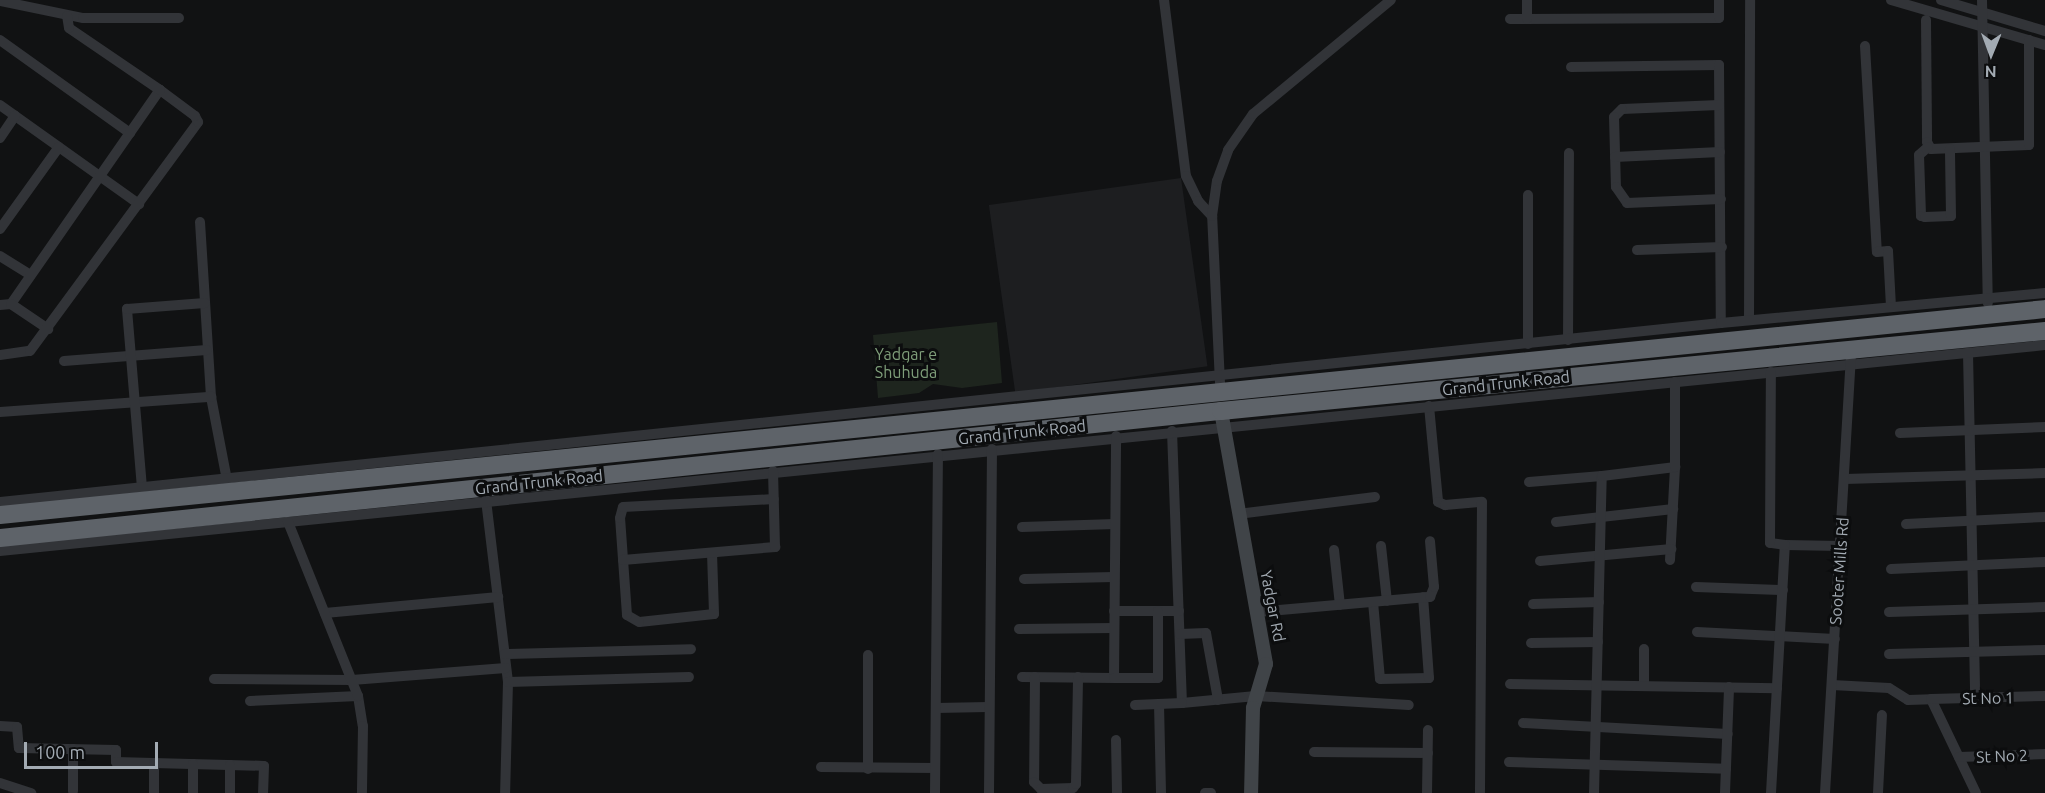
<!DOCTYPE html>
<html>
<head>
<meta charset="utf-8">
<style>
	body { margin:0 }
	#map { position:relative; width:2045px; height:793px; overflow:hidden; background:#111213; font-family:Ubuntu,sans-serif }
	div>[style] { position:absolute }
	.built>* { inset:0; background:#1d1e20; transform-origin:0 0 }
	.green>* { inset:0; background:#1e251e }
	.street>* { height:10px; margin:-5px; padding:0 5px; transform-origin:5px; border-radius:5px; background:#323438 }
	.secondary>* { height:14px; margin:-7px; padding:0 7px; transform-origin:7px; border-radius:7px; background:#404448 }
	.highway>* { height:18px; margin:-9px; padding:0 9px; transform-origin:9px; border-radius:9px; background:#5e6369 }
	span { translate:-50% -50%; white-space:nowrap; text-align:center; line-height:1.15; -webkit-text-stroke:6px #0c0d0e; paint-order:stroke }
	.park-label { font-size:16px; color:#7f9e7a }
	.street-label { font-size:16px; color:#a3abb3 }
	.north { position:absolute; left:1961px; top:24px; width:60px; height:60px; -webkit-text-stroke:4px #0c0d0e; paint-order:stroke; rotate:181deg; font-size:16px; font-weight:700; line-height:24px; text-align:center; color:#a3abb3 }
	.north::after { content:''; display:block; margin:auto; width:21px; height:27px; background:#a3abb3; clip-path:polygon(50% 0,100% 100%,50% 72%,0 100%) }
	.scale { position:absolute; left:24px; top:742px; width:134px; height:27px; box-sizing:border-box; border:3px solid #a3abb3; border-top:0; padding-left:8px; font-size:18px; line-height:21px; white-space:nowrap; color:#a3abb3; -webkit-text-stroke:4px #0c0d0e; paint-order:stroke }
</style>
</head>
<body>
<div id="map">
	<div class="built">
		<i style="left:1181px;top:178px;width:190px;height:194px;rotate:82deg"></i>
	</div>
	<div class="green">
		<i style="clip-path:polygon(997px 322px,1002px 383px,962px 388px,933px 384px,919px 393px,878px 398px,873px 335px)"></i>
	</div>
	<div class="street">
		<i style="left:1164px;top:0;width:177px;rotate:82.9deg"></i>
		<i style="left:1186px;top:176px;width:28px;rotate:64deg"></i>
		<i style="left:1198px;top:201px;width:21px;rotate:47deg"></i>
		<i style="left:1891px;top:0;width:160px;rotate:16.3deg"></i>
		<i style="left:1941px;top:0;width:109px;rotate:16.6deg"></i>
		<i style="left:1982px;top:0;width:303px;rotate:88.9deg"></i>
		<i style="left:0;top:1px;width:85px;rotate:11.6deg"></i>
		<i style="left:83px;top:18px;width:96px"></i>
		<i style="left:1510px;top:19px;width:209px;rotate:-0.3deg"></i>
		<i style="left:1719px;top:18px;width:18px;rotate:-90deg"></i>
		<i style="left:1527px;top:19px;width:19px;rotate:-90deg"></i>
		<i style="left:1926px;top:20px;width:122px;rotate:89.5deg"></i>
		<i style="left:1927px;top:142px;width:8px;rotate:60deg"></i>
		<i style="left:1931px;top:149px;width:98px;rotate:-2.3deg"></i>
		<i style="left:2029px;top:145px;width:105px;rotate:-90deg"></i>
		<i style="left:0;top:40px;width:160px;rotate:35.6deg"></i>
		<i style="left:1865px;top:46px;width:206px;rotate:86.7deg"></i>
		<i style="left:1877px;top:252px;width:11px;rotate:-5deg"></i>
		<i style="left:1888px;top:251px;width:56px;rotate:86.9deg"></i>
		<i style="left:1571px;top:67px;width:148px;rotate:-0.8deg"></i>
		<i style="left:1719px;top:65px;width:258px;rotate:89.6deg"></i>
		<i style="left:0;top:105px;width:171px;rotate:35.5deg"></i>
		<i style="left:1719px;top:105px;width:97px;rotate:177.6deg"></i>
		<i style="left:1622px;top:109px;width:11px;rotate:135deg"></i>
		<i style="left:1614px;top:117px;width:70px;rotate:88.4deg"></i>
		<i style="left:1616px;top:187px;width:19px;rotate:55deg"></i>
		<i style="left:1627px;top:203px;width:94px;rotate:-2.4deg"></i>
		<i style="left:0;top:138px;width:27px;rotate:-56deg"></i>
		<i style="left:1928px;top:147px;width:12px;rotate:138deg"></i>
		<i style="left:1919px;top:155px;width:61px;rotate:88.1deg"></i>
		<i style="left:1921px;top:216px;width:4px;rotate:14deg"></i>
		<i style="left:1925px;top:217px;width:26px;rotate:-2deg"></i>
		<i style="left:1951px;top:216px;width:67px;rotate:-90.9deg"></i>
		<i style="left:1615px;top:157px;width:105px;rotate:-2.7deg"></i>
		<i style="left:1528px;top:195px;width:149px;rotate:90deg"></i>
		<i style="left:200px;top:222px;width:175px;rotate:86.4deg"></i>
		<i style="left:211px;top:397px;width:85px;rotate:79.1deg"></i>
		<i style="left:0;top:229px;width:101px;rotate:-54.3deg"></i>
		<i style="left:1637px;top:250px;width:85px;rotate:-2deg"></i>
		<i style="left:0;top:256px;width:36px;rotate:32deg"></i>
		<i style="left:11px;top:304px;width:261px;rotate:-55.2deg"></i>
		<i style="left:0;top:305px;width:11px;rotate:-5deg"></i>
		<i style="left:11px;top:304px;width:45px;rotate:34deg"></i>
		<i style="left:1749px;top:320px;width:320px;rotate:-89.8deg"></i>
		<i style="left:1568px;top:340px;width:187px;rotate:-89.7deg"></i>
		<i style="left:1968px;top:353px;width:345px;rotate:88.8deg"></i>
		<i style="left:0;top:355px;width:30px;rotate:-8deg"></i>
		<i style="left:30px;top:351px;width:284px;rotate:-53.7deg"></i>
		<i style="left:198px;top:122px;width:7px;rotate:-117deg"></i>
		<i style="left:195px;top:116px;width:44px;rotate:-143.4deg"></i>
		<i style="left:160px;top:90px;width:110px;rotate:-145.7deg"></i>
		<i style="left:69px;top:28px;width:12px;rotate:-99deg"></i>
		<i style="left:64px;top:361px;width:143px;rotate:-4.4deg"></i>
		<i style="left:1220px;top:383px;width:167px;rotate:-92.7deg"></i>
		<i style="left:1212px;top:216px;width:35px;rotate:-82deg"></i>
		<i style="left:1217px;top:181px;width:33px;rotate:-70deg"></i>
		<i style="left:1228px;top:150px;width:44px;rotate:-55.2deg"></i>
		<i style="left:1253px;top:114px;width:179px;rotate:-39.6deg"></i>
		<i style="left:1429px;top:406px;width:96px;rotate:84.6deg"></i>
		<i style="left:1438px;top:502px;width:8px;rotate:23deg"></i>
		<i style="left:1445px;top:505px;width:37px;rotate:-5deg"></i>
		<i style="left:1482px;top:502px;width:291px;rotate:90.4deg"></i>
		<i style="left:0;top:412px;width:212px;rotate:-4.1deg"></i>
		<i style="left:1172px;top:431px;width:272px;rotate:87.9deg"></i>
		<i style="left:1182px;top:703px;width:74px;rotate:-5.4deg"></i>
		<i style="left:1256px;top:696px;width:153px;rotate:3.4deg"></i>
		<i style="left:1900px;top:433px;width:145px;rotate:-2.4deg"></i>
		<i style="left:1845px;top:479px;width:200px;rotate:-1.7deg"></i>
		<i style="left:1529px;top:482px;width:73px;rotate:-4.7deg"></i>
		<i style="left:142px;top:488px;width:180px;rotate:-94.8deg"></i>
		<i style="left:127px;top:309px;width:78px;rotate:-4.4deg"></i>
		<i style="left:486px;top:500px;width:183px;rotate:83.1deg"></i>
		<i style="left:508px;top:682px;width:111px;rotate:91.5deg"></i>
		<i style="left:0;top:502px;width:1730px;rotate:-5.94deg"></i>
		<i style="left:1721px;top:323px;width:325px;rotate:-5.3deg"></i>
		<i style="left:1238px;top:514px;width:138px;rotate:-7.1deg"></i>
		<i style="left:1556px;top:522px;width:118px;rotate:-6.3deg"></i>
		<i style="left:1906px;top:524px;width:139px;rotate:-2.9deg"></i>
		<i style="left:1022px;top:527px;width:93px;rotate:-1.8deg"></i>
		<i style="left:1785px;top:545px;width:55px;rotate:1deg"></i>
		<i style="left:1381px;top:546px;width:55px;rotate:83.8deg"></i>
		<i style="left:1334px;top:550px;width:55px;rotate:83.8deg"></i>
		<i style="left:0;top:551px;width:2055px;rotate:-5.75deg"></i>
		<i style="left:712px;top:553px;width:61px;rotate:88.1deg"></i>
		<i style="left:714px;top:614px;width:75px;rotate:173.9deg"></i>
		<i style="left:639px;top:622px;width:14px;rotate:-150deg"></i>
		<i style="left:627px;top:615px;width:97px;rotate:-94.1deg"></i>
		<i style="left:620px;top:518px;width:11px;rotate:-75deg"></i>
		<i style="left:623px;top:507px;width:151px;rotate:-3deg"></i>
		<i style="left:623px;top:560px;width:153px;rotate:-4.9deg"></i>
		<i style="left:775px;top:547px;width:76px;rotate:-91.5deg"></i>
		<i style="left:1670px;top:560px;width:93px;rotate:-86.9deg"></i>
		<i style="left:1540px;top:561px;width:132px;rotate:-5.2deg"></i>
		<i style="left:1891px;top:569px;width:154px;rotate:-2.6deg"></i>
		<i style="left:1024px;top:579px;width:90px;rotate:-1.3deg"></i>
		<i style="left:1696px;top:587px;width:87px;rotate:2deg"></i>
		<i style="left:1373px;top:602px;width:77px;rotate:84.8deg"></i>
		<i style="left:1380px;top:679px;width:49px;rotate:-1.2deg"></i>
		<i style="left:1429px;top:678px;width:81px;rotate:-94.2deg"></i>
		<i style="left:1533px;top:604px;width:66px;rotate:-1.7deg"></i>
		<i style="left:1114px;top:611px;width:65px"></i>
		<i style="left:1257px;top:612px;width:174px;rotate:-5deg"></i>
		<i style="left:1430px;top:597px;width:11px;rotate:-68deg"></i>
		<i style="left:1434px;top:587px;width:46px;rotate:-95deg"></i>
		<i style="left:1889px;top:612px;width:156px;rotate:-1.8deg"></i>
		<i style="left:325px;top:613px;width:174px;rotate:-5.3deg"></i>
		<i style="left:1019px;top:629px;width:95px;rotate:-0.6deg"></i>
		<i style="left:1697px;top:632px;width:138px;rotate:2.9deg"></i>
		<i style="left:1180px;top:634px;width:26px;rotate:-2deg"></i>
		<i style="left:1206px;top:633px;width:68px;rotate:79.8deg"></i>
		<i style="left:1531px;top:643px;width:67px;rotate:-0.9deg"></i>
		<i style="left:1644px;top:649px;width:37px;rotate:90deg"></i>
		<i style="left:505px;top:654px;width:186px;rotate:-1.5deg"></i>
		<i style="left:1889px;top:654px;width:156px;rotate:-1.5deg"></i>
		<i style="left:1022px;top:677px;width:92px;rotate:0.6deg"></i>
		<i style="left:1114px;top:678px;width:242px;rotate:-89.5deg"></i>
		<i style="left:1035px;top:677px;width:105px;rotate:90.5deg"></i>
		<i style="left:1034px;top:782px;width:10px;rotate:45deg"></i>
		<i style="left:1041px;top:789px;width:32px;rotate:-2deg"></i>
		<i style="left:1073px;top:788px;width:5px;rotate:-53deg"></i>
		<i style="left:1076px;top:784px;width:107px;rotate:-88.9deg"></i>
		<i style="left:1114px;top:678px;width:44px"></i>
		<i style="left:1158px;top:678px;width:67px;rotate:-90deg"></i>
		<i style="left:214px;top:679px;width:138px;rotate:0.4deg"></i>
		<i style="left:352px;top:680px;width:154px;rotate:-4.5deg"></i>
		<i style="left:508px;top:682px;width:181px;rotate:-1.6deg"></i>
		<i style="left:1510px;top:684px;width:267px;rotate:0.9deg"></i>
		<i style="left:1832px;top:685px;width:57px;rotate:3deg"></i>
		<i style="left:1889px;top:688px;width:22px;rotate:32deg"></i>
		<i style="left:1908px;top:700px;width:23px;rotate:-2deg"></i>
		<i style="left:1931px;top:699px;width:104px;rotate:64.4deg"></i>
		<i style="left:358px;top:696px;width:30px;rotate:81deg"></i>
		<i style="left:363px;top:726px;width:67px;rotate:90.9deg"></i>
		<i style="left:1931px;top:699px;width:114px;rotate:-1.5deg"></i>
		<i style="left:250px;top:701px;width:108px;rotate:-2.7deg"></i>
		<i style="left:358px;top:696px;width:188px;rotate:-111.9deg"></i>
		<i style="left:1159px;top:704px;width:89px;rotate:88.7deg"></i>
		<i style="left:1135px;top:705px;width:47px;rotate:-2.4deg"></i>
		<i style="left:936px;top:708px;width:52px;rotate:-1.1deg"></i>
		<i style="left:1523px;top:723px;width:205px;rotate:3.1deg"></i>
		<i style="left:0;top:726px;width:17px;rotate:3deg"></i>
		<i style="left:17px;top:727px;width:21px;rotate:85deg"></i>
		<i style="left:19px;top:748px;width:97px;rotate:1.2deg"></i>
		<i style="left:116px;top:750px;width:12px;rotate:90deg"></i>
		<i style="left:116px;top:762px;width:148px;rotate:1.5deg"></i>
		<i style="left:264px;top:766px;width:27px;rotate:92deg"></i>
		<i style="left:1116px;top:740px;width:53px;rotate:88.9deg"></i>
		<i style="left:1314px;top:752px;width:114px;rotate:0.5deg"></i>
		<i style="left:1959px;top:757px;width:86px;rotate:-2deg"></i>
		<i style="left:1509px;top:762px;width:217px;rotate:1.8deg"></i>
		<i style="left:821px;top:767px;width:114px;rotate:0.5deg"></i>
		<i style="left:868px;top:769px;width:114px;rotate:-90deg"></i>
		<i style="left:0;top:783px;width:33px;rotate:18deg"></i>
		<i style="left:73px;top:791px;width:42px;rotate:-90deg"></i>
		<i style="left:154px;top:793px;width:30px;rotate:-90deg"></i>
		<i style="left:193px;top:793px;width:29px;rotate:-90deg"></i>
		<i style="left:230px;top:793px;width:28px;rotate:-90deg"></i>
		<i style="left:935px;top:793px;width:339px;rotate:-89.5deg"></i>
		<i style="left:989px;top:793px;width:344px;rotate:-89.5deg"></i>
		<i style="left:1205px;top:793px;width:6px"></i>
		<i style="left:1427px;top:793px;width:63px;rotate:-89.1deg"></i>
		<i style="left:1594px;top:793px;width:317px;rotate:-88.6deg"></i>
		<i style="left:1602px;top:476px;width:74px;rotate:-7deg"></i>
		<i style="left:1675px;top:467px;width:85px;rotate:-90deg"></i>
		<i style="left:1725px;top:793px;width:106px;rotate:-87.8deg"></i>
		<i style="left:1771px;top:793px;width:248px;rotate:-86.8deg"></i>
		<i style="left:1785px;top:545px;width:15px;rotate:-172deg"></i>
		<i style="left:1770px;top:543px;width:171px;rotate:-89.7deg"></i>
		<i style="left:1825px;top:793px;width:435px;rotate:-86.6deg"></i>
		<i style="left:1878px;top:793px;width:78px;rotate:-87.1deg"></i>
	</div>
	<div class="secondary">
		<i style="left:1221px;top:411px;width:257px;rotate:79.9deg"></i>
		<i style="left:1266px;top:664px;width:46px;rotate:106.5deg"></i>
		<i style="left:1253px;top:708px;width:85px;rotate:91.3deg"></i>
	</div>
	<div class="highway">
		<i style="left:0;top:515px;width:2055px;rotate:-5.75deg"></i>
		<i style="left:0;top:538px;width:1228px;rotate:-5.94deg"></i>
		<i style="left:1221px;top:411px;width:828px;rotate:-5.55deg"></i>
	</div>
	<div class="park-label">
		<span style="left:906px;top:363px">Yadgar e<br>Shuhuda</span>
	</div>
	<div class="street-label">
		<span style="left:1506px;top:383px;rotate:-6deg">Grand Trunk Road</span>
		<span style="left:1022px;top:432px;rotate:-6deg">Grand Trunk Road</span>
		<span style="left:539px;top:482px;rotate:-6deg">Grand Trunk Road</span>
		<span style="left:1839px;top:571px;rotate:-86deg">Sooter Mills Rd</span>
		<span style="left:1273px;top:606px;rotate:79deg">Yadgar Rd</span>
		<span style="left:1988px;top:698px;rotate:-1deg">St No 1</span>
		<span style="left:2002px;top:756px;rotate:-2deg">St No 2</span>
	</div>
	<div class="north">N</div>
	<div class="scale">100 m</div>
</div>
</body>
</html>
